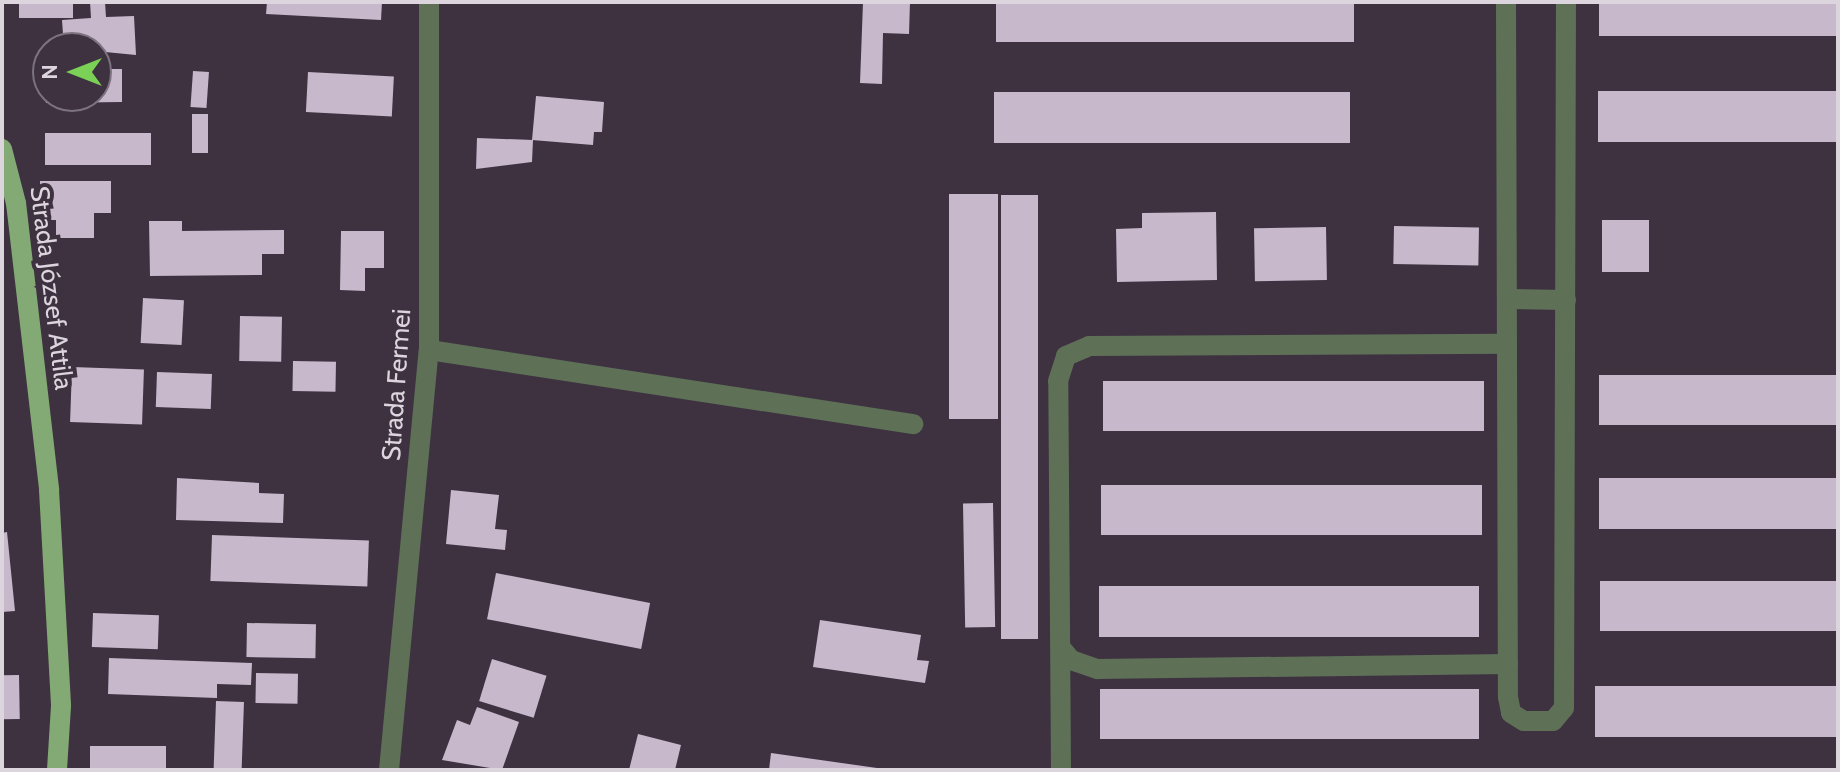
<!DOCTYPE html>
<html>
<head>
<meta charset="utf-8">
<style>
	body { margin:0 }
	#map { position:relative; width:1840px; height:772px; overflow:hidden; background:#3e3241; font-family:Cabin,sans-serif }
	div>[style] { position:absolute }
	.building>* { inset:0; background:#c7b8cb; transform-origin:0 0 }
	.minor>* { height:20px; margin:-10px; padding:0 10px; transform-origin:10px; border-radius:10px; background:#5e7157 }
	.major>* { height:20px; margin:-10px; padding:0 10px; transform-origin:10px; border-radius:10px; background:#83aa74 }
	span { translate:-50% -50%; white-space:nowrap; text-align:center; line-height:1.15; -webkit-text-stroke:8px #3e3241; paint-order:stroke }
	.street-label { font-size:26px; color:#dcd5de }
	.frame { position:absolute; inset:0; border:4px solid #dcd5de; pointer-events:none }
	.north { position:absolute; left:32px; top:32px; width:80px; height:80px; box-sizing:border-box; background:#3e3241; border:2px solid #7d7380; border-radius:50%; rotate:270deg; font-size:22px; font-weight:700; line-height:32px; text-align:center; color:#dcd5de }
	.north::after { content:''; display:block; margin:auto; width:28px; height:36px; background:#7bd156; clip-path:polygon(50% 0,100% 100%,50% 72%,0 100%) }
</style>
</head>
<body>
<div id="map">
	<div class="building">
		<i style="left:19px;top:2px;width:54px;height:16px"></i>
		<i style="clip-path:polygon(90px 2px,105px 2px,106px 17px,134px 16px,136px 55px,64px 48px,62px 20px,91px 18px)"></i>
		<i style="clip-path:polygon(267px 2px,382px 2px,381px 20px,266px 14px)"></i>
		<i style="clip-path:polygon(863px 2px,910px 2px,909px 34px,883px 33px,882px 84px,860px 83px)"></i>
		<i style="left:996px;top:2px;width:358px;height:40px"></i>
		<i style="left:1599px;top:2px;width:239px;height:34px"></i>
		<i style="clip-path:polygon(96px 69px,122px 69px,122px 102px,46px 103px,45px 96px,96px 96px)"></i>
		<i style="left:193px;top:71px;width:16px;height:36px;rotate:4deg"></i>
		<i style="left:308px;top:72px;width:86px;height:40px;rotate:3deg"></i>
		<i style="left:1838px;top:91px;width:51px;height:240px;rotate:90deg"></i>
		<i style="left:1350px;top:92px;width:51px;height:356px;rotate:90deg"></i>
		<i style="clip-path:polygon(536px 96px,604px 102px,602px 132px,594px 132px,593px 145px,532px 140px)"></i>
		<i style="left:192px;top:114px;width:16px;height:39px"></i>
		<i style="left:45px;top:133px;width:106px;height:32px"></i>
		<i style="clip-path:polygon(477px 138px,533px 140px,532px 162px,476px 169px)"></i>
		<i style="clip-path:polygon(40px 181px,111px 181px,111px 213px,94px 213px,94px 238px,56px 238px,56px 220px,40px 220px)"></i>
		<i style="left:949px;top:194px;width:49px;height:225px"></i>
		<i style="left:1001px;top:195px;width:37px;height:444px"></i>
		<i style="clip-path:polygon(1216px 212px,1217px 280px,1117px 282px,1116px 229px,1142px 228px,1142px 213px)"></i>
		<i style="left:1602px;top:220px;width:47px;height:52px"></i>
		<i style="clip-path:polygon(149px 221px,182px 221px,182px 231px,284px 230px,284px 254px,262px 254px,262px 275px,150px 276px)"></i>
		<i style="left:1394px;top:226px;width:85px;height:38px;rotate:1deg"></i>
		<i style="left:1326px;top:227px;width:53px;height:72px;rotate:89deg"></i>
		<i style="clip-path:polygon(341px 231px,384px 231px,384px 268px,365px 268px,365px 291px,340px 290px)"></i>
		<i style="left:143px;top:298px;width:41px;height:45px;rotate:3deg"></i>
		<i style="left:240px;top:316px;width:42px;height:45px;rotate:1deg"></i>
		<i style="left:293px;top:361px;width:43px;height:30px;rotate:1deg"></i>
		<i style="left:72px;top:367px;width:72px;height:55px;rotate:2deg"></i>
		<i style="left:157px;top:372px;width:55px;height:35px;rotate:2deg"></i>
		<i style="left:1599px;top:375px;width:239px;height:50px"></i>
		<i style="left:1103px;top:381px;width:381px;height:50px"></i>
		<i style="clip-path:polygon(177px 478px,259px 483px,259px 493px,284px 494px,283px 523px,176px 520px)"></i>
		<i style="left:1599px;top:478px;width:239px;height:51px"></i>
		<i style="left:1101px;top:485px;width:381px;height:50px"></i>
		<i style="clip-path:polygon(451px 490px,499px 495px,495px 529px,507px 530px,505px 550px,446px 544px)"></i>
		<i style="left:993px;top:503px;width:124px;height:30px;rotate:89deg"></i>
		<i style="clip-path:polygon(7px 532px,15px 611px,2px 612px,2px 533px)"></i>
		<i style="left:212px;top:535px;width:157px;height:46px;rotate:2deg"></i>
		<i style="left:496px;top:573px;width:157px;height:47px;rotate:11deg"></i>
		<i style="left:1600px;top:581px;width:238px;height:50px"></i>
		<i style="left:1099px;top:586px;width:380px;height:51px"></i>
		<i style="left:93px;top:613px;width:66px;height:34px;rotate:2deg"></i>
		<i style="clip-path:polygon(820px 620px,921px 635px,917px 660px,929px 661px,925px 683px,813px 667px)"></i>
		<i style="left:247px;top:623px;width:69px;height:34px;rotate:1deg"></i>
		<i style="clip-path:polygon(109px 658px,252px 663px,251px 685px,217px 684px,217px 698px,108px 694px)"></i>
		<i style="left:492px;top:659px;width:57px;height:44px;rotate:17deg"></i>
		<i style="left:256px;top:673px;width:42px;height:30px;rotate:1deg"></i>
		<i style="left:19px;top:675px;width:44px;height:17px;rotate:89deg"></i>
		<i style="left:1838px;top:686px;width:51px;height:243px;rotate:90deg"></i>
		<i style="left:1479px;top:689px;width:50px;height:379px;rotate:90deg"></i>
		<i style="left:216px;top:701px;width:28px;height:69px;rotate:2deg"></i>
		<i style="clip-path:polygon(477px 707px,519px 722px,502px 770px,442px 760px,457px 720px,470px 725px)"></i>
		<i style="clip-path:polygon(638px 734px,681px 745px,675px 770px,629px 770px)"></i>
		<i style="left:166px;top:746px;width:24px;height:76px;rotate:90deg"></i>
		<i style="clip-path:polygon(771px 753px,877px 768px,877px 770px,769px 770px)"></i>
	</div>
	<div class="minor">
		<i style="left:1506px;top:2px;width:695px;rotate:89.84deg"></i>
		<i style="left:1508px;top:697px;width:16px;rotate:79deg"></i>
		<i style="left:1511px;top:713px;width:15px;rotate:32deg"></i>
		<i style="left:1524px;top:721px;width:29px"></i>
		<i style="left:1553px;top:721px;width:17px;rotate:-50deg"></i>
		<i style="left:1564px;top:708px;width:706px;rotate:-89.84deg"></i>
		<i style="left:1507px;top:299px;width:59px;rotate:1deg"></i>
		<i style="left:429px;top:350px;width:490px;rotate:8.7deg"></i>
		<i style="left:1061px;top:648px;width:16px;rotate:50deg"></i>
		<i style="left:1071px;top:660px;width:28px;rotate:19deg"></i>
		<i style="left:1097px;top:669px;width:411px;rotate:-0.7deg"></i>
		<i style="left:389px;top:770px;width:422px;rotate:-84.6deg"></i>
		<i style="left:429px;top:350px;width:348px;rotate:-90deg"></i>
		<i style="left:1061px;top:770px;width:389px;rotate:-90.4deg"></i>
		<i style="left:1058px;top:381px;width:26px;rotate:-72deg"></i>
		<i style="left:1066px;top:356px;width:25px;rotate:-23deg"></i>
		<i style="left:1089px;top:346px;width:418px;rotate:-0.3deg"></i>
	</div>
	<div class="major">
		<i style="left:2px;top:149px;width:56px;rotate:75.5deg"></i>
		<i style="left:16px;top:203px;width:289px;rotate:83.4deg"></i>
		<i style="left:49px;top:490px;width:216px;rotate:86.8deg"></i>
		<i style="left:61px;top:706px;width:64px;rotate:93.6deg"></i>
	</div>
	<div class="street-label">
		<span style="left:51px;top:288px;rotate:83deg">Strada József Attila</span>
		<span style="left:397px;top:385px;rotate:-86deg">Strada Fermei</span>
	</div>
	<div class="frame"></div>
	<div class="north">N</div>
</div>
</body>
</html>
